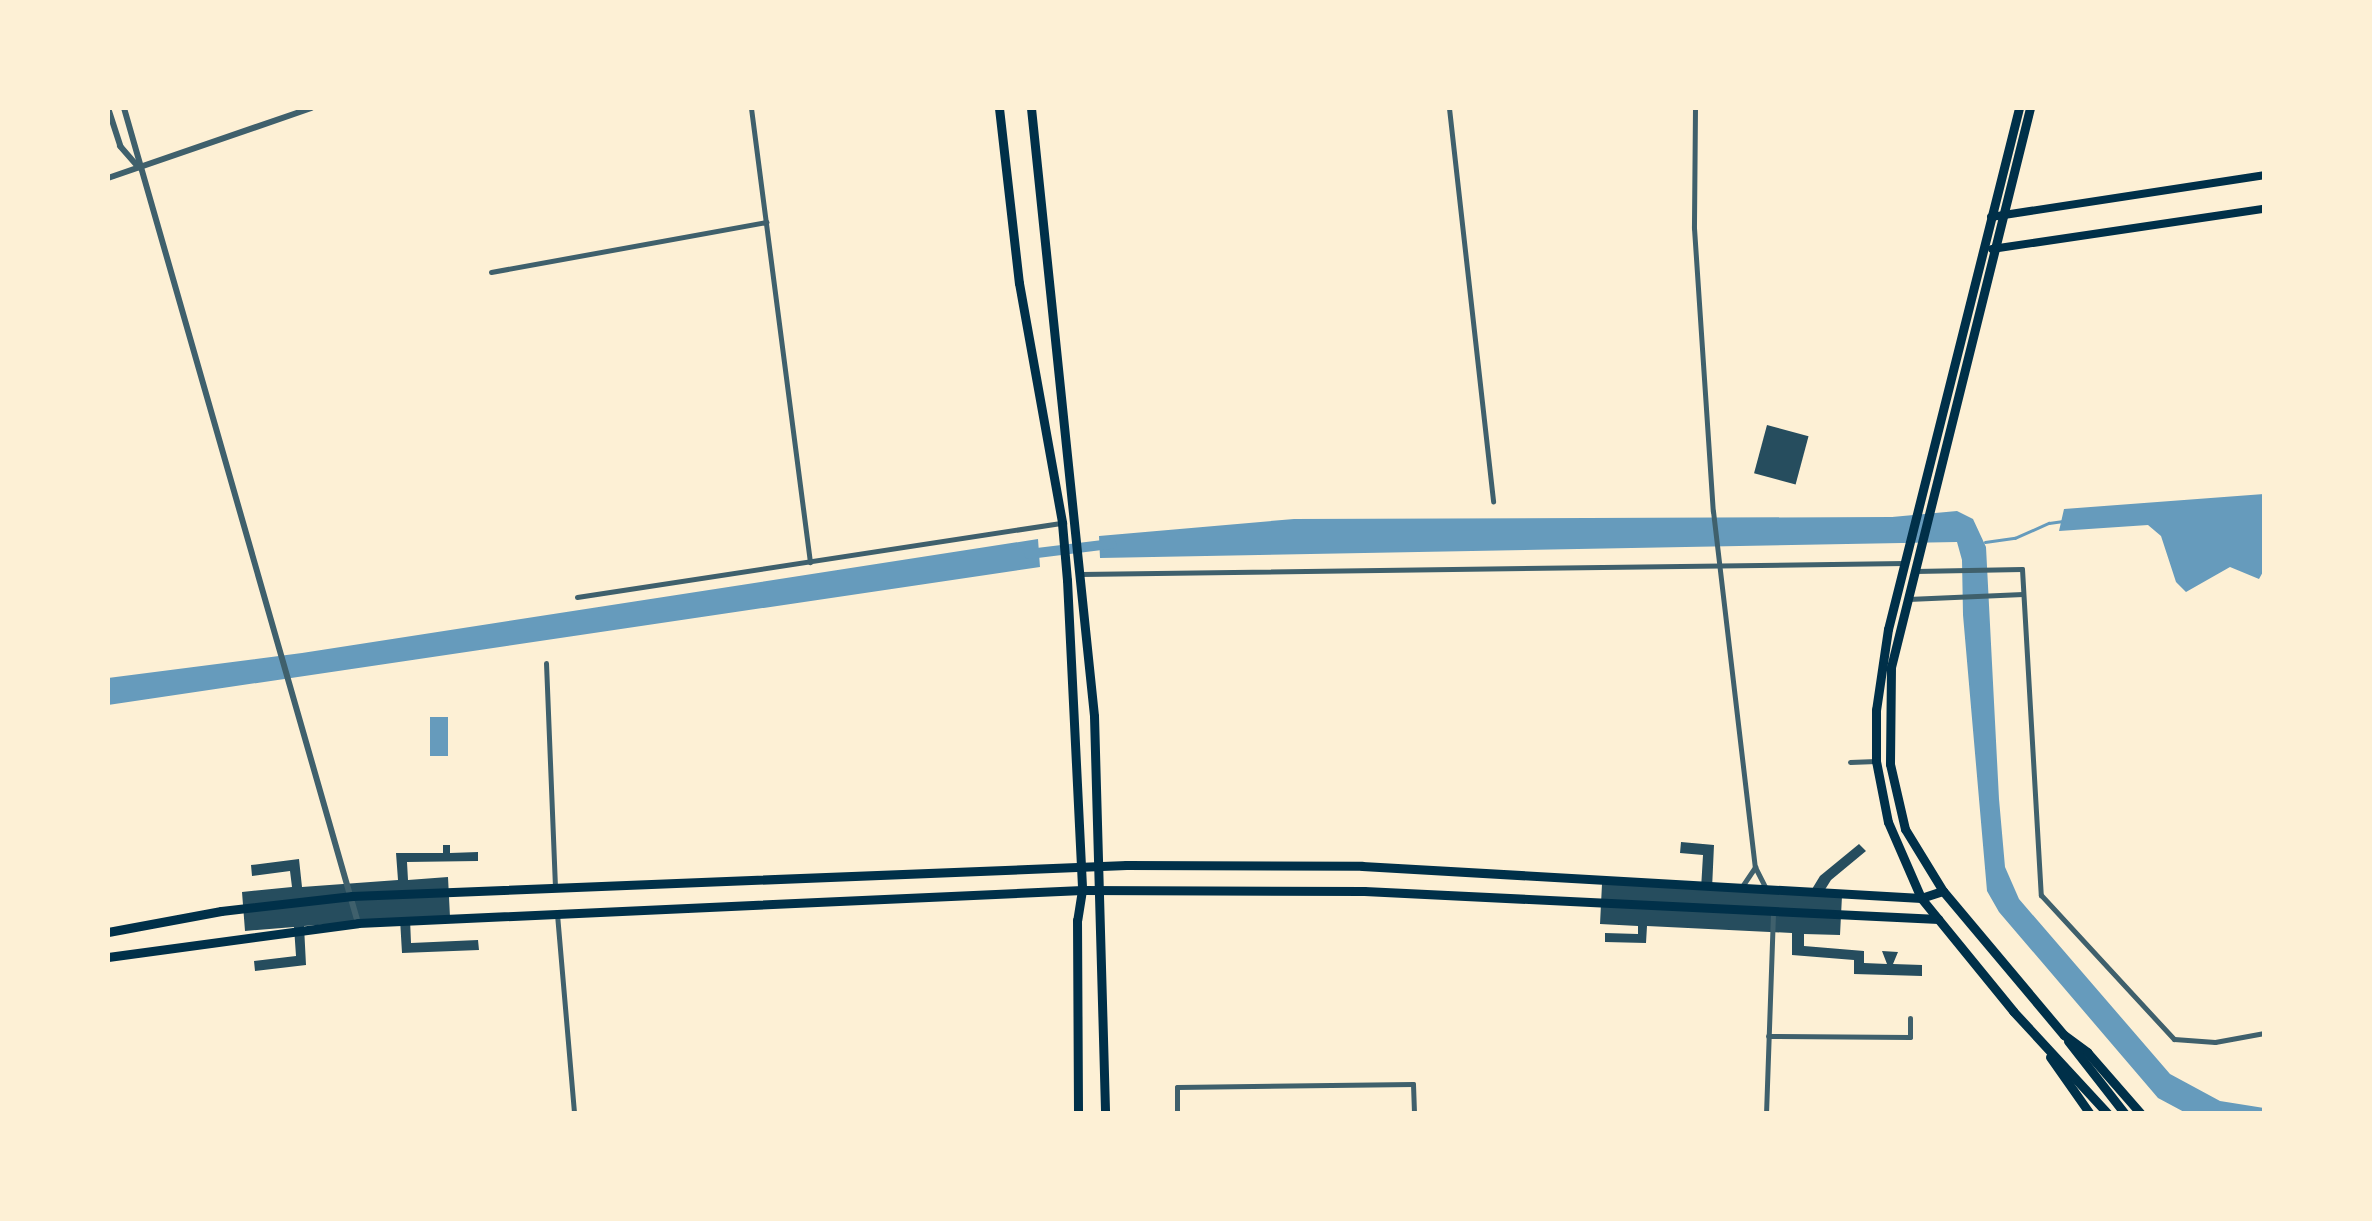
<!DOCTYPE html>
<html>
<head>
<meta charset="utf-8">
<style>
	body { margin:0 }
	#map { position:relative; width:2372px; height:1221px; overflow:hidden; background:#fdf0d5; font-family:Signika,sans-serif }
	div>[style] { position:absolute }
	.water>* { inset:0; background:#669bbc; transform-origin:0 0 }
	.stream>* { height:2.5px; margin:-1.25px; padding:0 1.25px; transform-origin:1.25px; border-radius:1.25px; background:#669bbc }
	.canal>* { height:10px; margin:-5px; padding:0 5px; transform-origin:5px; border-radius:5px; background:#669bbc }
	.building>* { inset:0; background:#264d5e; transform-origin:0 0 }
	.minor>* { height:5px; margin:-2.5px; padding:0 2.5px; transform-origin:2.5px; border-radius:2.5px; background:#3f606c }
	.tertiary>* { height:6px; margin:-3px; padding:0 3px; transform-origin:3px; border-radius:3px; background:#3f606c }
	.secondary>* { height:8px; margin:-4px; padding:0 4px; transform-origin:4px; border-radius:4px; background:#003049 }
	.primary>* { height:9px; margin:-4.5px; padding:0 4.5px; transform-origin:4.5px; border-radius:4.5px; background:#003049 }
	span { translate:-50% -50%; white-space:nowrap; text-align:center; line-height:1.15; -webkit-text-stroke:8px #fdf0d5; paint-order:stroke }
	.frame { position:absolute; inset:0; border:110px solid #fdf0d5; pointer-events:none }
</style>
</head>
<body>
<div id="map">
	<div class="water">
		<i style="clip-path:polygon(2264px 494px,2264px 570px,2259px 579px,2230px 567px,2186px 592px,2176px 582px,2161px 536px,2148px 525px,2059px 531px,2064px 509px)"></i>
		<i style="clip-path:polygon(1957px 511px,1973px 519px,1986px 547px,1999px 799px,2005px 867px,2019px 899px,2170px 1074px,2220px 1101px,2264px 1108px,2264px 1113px,2186px 1113px,2158px 1098px,1999px 912px,1987px 891px,1963px 615px,1962px 560px,1957px 542px,1100px 558px,1099px 536px,1294px 519px,1892px 517px)"></i>
		<i style="clip-path:polygon(1038px 539px,1040px 567px,108px 705px,108px 678px,302px 653px)"></i>
		<i style="left:430px;top:717px;width:18px;height:39px"></i>
	</div>
	<div class="stream">
		<i style="left:1985px;top:542px;width:30px;rotate:-8deg"></i>
		<i style="left:2015px;top:538px;width:37px;rotate:-24deg"></i>
		<i style="left:2049px;top:523px;width:14px;rotate:-8deg"></i>
	</div>
	<div class="canal">
		<i style="left:1029px;top:554px;width:83px;rotate:-7deg"></i>
	</div>
	<div class="building">
		<i style="left:1767px;top:425px;width:43px;height:50px;rotate:15deg"></i>
		<i style="clip-path:polygon(1681px 842px,1714px 845px,1712px 889px,1809px 894px,1820px 876px,1859px 844px,1866px 851px,1831px 880px,1821px 896px,1842px 896px,1840px 935px,1804px 934px,1804px 946px,1864px 951px,1864px 963px,1887px 964px,1882px 951px,1898px 952px,1893px 964px,1922px 965px,1922px 976px,1854px 974px,1854px 960px,1792px 955px,1792px 933px,1647px 926px,1646px 943px,1605px 942px,1605px 933px,1638px 934px,1638px 926px,1600px 924px,1602px 884px,1701px 889px,1703px 855px,1680px 853px)"></i>
		<i style="clip-path:polygon(443px 845px,450px 845px,450px 853px,478px 852px,478px 861px,407px 862px,408px 880px,448px 877px,450px 917px,410px 919px,411px 943px,478px 940px,479px 950px,402px 953px,400px 919px,304px 926px,306px 965px,255px 971px,254px 961px,296px 956px,294px 927px,245px 931px,242px 892px,292px 887px,290px 871px,252px 876px,251px 865px,299px 859px,302px 887px,398px 880px,396px 853px,443px 853px)"></i>
	</div>
	<div class="minor">
		<i style="left:751px;top:108px;width:458px;rotate:82.6deg"></i>
		<i style="left:1449px;top:108px;width:396px;rotate:83.6deg"></i>
		<i style="left:1695px;top:108px;width:120px;rotate:90.5deg"></i>
		<i style="left:1694px;top:228px;width:284px;rotate:86.2deg"></i>
		<i style="left:1713px;top:511px;width:358px;rotate:83.3deg"></i>
		<i style="left:1755px;top:867px;width:25px;rotate:63deg"></i>
		<i style="left:491px;top:272px;width:280px;rotate:-10.3deg"></i>
		<i style="left:1915px;top:571px;width:107px;rotate:-1.1deg"></i>
		<i style="left:2022px;top:569px;width:327px;rotate:86.7deg"></i>
		<i style="left:2041px;top:895px;width:196px;rotate:47.3deg"></i>
		<i style="left:2174px;top:1039px;width:41px;rotate:4.2deg"></i>
		<i style="left:2215px;top:1042px;width:50px;rotate:-10.4deg"></i>
		<i style="left:1080px;top:574px;width:825px;rotate:-0.76deg"></i>
		<i style="left:577px;top:597px;width:491px;rotate:-8.7deg"></i>
		<i style="left:1908px;top:599px;width:115px;rotate:-2.5deg"></i>
		<i style="left:546px;top:663px;width:225px;rotate:87.7deg"></i>
		<i style="left:1850px;top:762px;width:26px;rotate:-2deg"></i>
		<i style="left:1743px;top:885px;width:22px;rotate:-56deg"></i>
		<i style="left:557px;top:914px;width:201px;rotate:85.1deg"></i>
		<i style="left:1768px;top:1036px;width:142px;rotate:0.4deg"></i>
		<i style="left:1910px;top:1037px;width:19px;rotate:-90deg"></i>
		<i style="left:1177px;top:1114px;width:27px;rotate:-90deg"></i>
		<i style="left:1177px;top:1087px;width:236px;rotate:-0.7deg"></i>
		<i style="left:1413px;top:1084px;width:30px;rotate:88deg"></i>
		<i style="left:1766px;top:1114px;width:202px;rotate:-88deg"></i>
	</div>
	<div class="tertiary">
		<i style="left:108px;top:108px;width:40px;rotate:72deg"></i>
		<i style="left:120px;top:146px;width:28px;rotate:49deg"></i>
		<i style="left:124px;top:108px;width:848px;rotate:73.98deg"></i>
		<i style="left:108px;top:178px;width:215px;rotate:-19deg"></i>
	</div>
	<div class="secondary">
		<i style="left:1991px;top:217px;width:276px;rotate:-8.7deg"></i>
		<i style="left:1992px;top:249px;width:275px;rotate:-8.4deg"></i>
	</div>
	<div class="primary">
		<i style="left:999px;top:108px;width:176px;rotate:83.5deg"></i>
		<i style="left:1019px;top:283px;width:244px;rotate:79.8deg"></i>
		<i style="left:1062px;top:523px;width:57px;rotate:85deg"></i>
		<i style="left:1067px;top:580px;width:310px;rotate:87.2deg"></i>
		<i style="left:1082px;top:890px;width:30px;rotate:99deg"></i>
		<i style="left:1077px;top:920px;width:194px;rotate:89.7deg"></i>
		<i style="left:1031px;top:108px;width:611px;rotate:84.08deg"></i>
		<i style="left:1094px;top:716px;width:398px;rotate:88.4deg"></i>
		<i style="left:2019px;top:108px;width:537px;rotate:104.11deg"></i>
		<i style="left:1888px;top:629px;width:82px;rotate:98.4deg"></i>
		<i style="left:1876px;top:710px;width:51px;rotate:90deg"></i>
		<i style="left:1876px;top:761px;width:62px;rotate:78.9deg"></i>
		<i style="left:1888px;top:822px;width:83px;rotate:66.5deg"></i>
		<i style="left:1921px;top:898px;width:146px;rotate:50.8deg"></i>
		<i style="left:2013px;top:1011px;width:140px;rotate:47.3deg"></i>
		<i style="left:2030px;top:108px;width:576px;rotate:103.96deg"></i>
		<i style="left:1891px;top:667px;width:97px;rotate:90.6deg"></i>
		<i style="left:1890px;top:764px;width:67px;rotate:77deg"></i>
		<i style="left:1905px;top:829px;width:73px;rotate:58.5deg"></i>
		<i style="left:1943px;top:891px;width:188px;rotate:50deg"></i>
		<i style="left:2064px;top:1035px;width:29px;rotate:36deg"></i>
		<i style="left:2087px;top:1052px;width:82px;rotate:48.9deg"></i>
		<i style="left:108px;top:932px;width:115px;rotate:-10.5deg"></i>
		<i style="left:221px;top:911px;width:132px;rotate:-6.5deg"></i>
		<i style="left:352px;top:896px;width:775px;rotate:-2.29deg"></i>
		<i style="left:1126px;top:865px;width:236px;rotate:0.2deg"></i>
		<i style="left:1362px;top:866px;width:560px;rotate:3.28deg"></i>
		<i style="left:1921px;top:898px;width:23px;rotate:-18deg"></i>
		<i style="left:108px;top:957px;width:252px;rotate:-7.7deg"></i>
		<i style="left:358px;top:923px;width:725px;rotate:-2.61deg"></i>
		<i style="left:1082px;top:890px;width:282px;rotate:0.2deg"></i>
		<i style="left:1364px;top:891px;width:575px;rotate:2.79deg"></i>
		<i style="left:2068px;top:1041px;width:93px;rotate:52deg"></i>
		<i style="left:2050px;top:1057px;width:70px;rotate:54.9deg"></i>
	</div>
	<div class="frame"></div>
</div>
</body>
</html>
